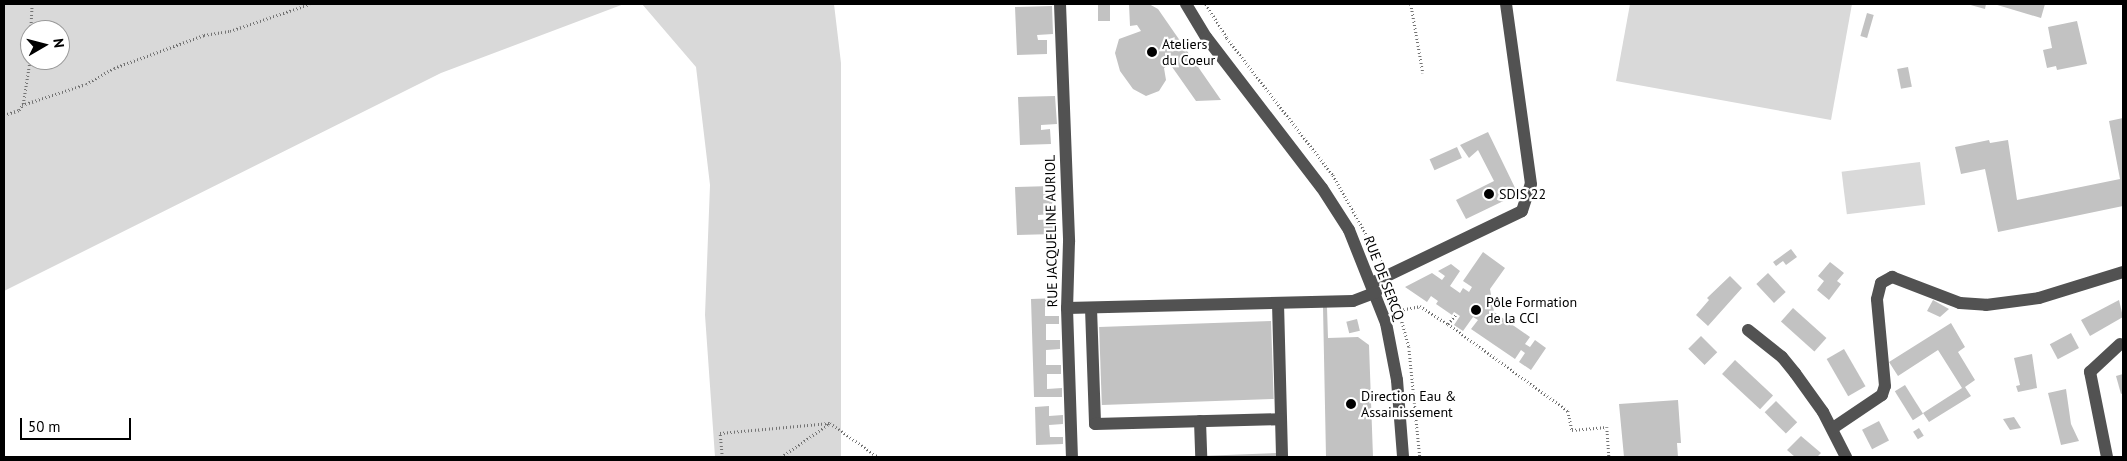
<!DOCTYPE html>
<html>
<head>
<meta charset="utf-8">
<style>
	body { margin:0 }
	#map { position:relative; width:2127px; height:461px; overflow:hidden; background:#fff; font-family:"PT Sans",sans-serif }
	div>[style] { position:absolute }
	.green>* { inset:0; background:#d9d9d9; transform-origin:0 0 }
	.building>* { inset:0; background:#c2c2c2; transform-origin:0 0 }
	.path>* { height:2.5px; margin-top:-1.25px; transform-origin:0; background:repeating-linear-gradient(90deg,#747474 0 1px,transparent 0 3.5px) }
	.minor>* { height:12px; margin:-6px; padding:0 6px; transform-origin:6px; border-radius:6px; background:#525252 }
	.dots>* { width:14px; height:14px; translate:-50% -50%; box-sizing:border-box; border:2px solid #fff; border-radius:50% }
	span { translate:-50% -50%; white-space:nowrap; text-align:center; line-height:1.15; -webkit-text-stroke:4.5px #fff; paint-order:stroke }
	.poi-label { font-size:14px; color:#000 }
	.left { translate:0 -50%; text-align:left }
	.street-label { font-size:14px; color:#000 }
	.frame { position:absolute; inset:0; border:5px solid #000; pointer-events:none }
	.north { position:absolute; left:20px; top:20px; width:50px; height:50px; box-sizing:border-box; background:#fff; border:1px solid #999; border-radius:50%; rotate:82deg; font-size:14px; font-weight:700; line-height:20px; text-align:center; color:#000 }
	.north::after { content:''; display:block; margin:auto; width:18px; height:22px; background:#000; clip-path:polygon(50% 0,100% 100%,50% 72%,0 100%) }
	.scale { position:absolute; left:20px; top:418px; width:111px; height:22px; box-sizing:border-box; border:2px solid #000; border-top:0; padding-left:6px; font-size:15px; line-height:18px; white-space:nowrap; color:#000; -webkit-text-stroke:4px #fff; paint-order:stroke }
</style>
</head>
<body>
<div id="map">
	<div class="green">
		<i style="clip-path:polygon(evenodd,4px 4px,624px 4px,441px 73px,4px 291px,4px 4px,30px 30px,60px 30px,60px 60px,30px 60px,30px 30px)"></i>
		<i style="clip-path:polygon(642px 4px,834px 4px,841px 63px,841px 457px,715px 457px,705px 315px,710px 185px,696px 67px)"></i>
		<i style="clip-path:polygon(1630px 4px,1852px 4px,1831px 120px,1616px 81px)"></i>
		<i style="left:1920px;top:162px;width:43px;height:79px;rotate:83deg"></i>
	</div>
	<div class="building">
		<i style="clip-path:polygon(1129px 4px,1149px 4px,1158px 9px,1221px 100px,1196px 101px,1170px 64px,1164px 68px,1166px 80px,1159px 91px,1146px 96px,1133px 89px,1120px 71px,1115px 53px,1119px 39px,1141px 31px,1137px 25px,1130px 26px)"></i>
		<i style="clip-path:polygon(1967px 4px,1986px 4px,1985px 9px)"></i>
		<i style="clip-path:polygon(1994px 4px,2045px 4px,2041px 18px)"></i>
		<i style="left:1098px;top:5px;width:12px;height:16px"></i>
		<i style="clip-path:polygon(1052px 6px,1053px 34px,1037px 35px,1038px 40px,1047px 40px,1047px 54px,1017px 55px,1015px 7px)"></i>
		<i style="left:1867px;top:13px;width:7px;height:24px;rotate:16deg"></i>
		<i style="clip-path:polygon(2077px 21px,2087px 64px,2057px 70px,2056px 66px,2047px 68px,2043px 50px,2052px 48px,2048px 27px)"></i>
		<i style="left:1908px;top:67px;width:20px;height:11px;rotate:79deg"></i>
		<i style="clip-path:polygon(1055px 96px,1057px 124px,1041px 125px,1041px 130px,1050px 129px,1051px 144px,1020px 145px,1018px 97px)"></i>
		<i style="clip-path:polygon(2123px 118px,2123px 206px,1998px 232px,1985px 169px,1961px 174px,1955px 147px,1989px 140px,1990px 143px,2008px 140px,2017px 200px,2120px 179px,2109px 121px)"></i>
		<i style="clip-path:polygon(1488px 132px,1518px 194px,1466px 219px,1456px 200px,1494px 181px,1478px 150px,1469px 158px,1460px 145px)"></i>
		<i style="left:1457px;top:147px;width:12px;height:30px;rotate:66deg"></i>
		<i style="clip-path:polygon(1052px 186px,1053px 214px,1038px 215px,1038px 220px,1053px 219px,1054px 234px,1017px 235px,1015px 187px)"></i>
		<i style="clip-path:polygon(1791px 249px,1797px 257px,1786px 265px,1783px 261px,1776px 266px,1773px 262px)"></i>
		<i style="clip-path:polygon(1483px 252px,1505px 268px,1490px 289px,1494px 312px,1530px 337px,1525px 344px,1530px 347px,1535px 340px,1546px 348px,1531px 370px,1519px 362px,1525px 353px,1521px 350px,1515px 359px,1471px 329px,1478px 320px,1473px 317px,1463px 331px,1454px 325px,1460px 316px,1454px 312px,1452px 315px,1436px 304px,1438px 301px,1431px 296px,1427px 302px,1405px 287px,1432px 273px,1442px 280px,1445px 276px,1438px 271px,1451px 264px,1460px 271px,1450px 286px,1460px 293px,1463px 288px,1469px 292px,1472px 287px,1463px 281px)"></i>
		<i style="clip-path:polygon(1830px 262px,1844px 273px,1837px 281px,1841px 284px,1829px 300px,1817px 290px,1824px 281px,1818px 276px)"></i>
		<i style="left:1768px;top:273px;width:26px;height:16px;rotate:47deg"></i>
		<i style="clip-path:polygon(1730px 276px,1742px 288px,1708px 326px,1696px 315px,1709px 300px,1707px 298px)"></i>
		<i style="clip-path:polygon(1059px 298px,1059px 307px,1045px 307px,1045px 316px,1059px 316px,1059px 324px,1046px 324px,1046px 340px,1060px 340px,1060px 349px,1046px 350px,1046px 365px,1061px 365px,1061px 374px,1047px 374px,1047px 389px,1062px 388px,1062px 397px,1034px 397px,1031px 299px)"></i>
		<i style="clip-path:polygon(1933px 300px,1949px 309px,1940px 317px,1927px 311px)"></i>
		<i style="clip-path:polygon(2119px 300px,2123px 317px,2090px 336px,2081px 320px)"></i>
		<i style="clip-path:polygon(1323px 307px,1327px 307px,1328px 338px,1358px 337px,1369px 345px,1373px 457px,1326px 457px)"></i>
		<i style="left:1793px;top:308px;width:45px;height:18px;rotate:42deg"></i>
		<i style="left:1357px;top:319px;width:12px;height:11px;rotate:76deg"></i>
		<i style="left:1271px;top:321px;width:78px;height:172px;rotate:88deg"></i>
		<i style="clip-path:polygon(1951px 323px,1965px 347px,1958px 352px,1975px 380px,1965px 387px,1971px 396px,1929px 422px,1923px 413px,1962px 388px,1938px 350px,1898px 376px,1889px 362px)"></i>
		<i style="left:2071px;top:333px;width:17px;height:24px;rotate:62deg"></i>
		<i style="left:1701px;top:336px;width:23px;height:18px;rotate:45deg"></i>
		<i style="left:1844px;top:349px;width:43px;height:20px;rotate:60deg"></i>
		<i style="clip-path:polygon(2032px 354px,2037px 388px,2018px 392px,2016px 386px,2020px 385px,2014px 358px)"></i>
		<i style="left:1735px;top:360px;width:52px;height:19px;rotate:43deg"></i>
		<i style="clip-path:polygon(2123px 374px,2123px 393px,2121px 394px,2116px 376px)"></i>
		<i style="left:1905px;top:385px;width:34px;height:12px;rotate:58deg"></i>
		<i style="clip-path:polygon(2066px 389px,2071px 424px,2079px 441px,2061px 445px,2048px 393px)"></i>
		<i style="clip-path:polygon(1678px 400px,1681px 443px,1677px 443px,1678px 457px,1624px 457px,1619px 404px)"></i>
		<i style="left:1776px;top:401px;width:30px;height:16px;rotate:45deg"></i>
		<i style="clip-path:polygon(1049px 406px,1049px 416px,1063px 415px,1063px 424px,1049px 425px,1050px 437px,1063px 437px,1063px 444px,1036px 445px,1035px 407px)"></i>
		<i style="clip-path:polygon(2014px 417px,2021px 428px,2010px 430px,2003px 419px)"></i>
		<i style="left:1879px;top:421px;width:22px;height:19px;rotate:63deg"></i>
		<i style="left:1919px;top:428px;width:9px;height:7px;rotate:58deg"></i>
		<i style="clip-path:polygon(1801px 436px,1821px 453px,1817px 457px,1795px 457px,1787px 450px)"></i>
		<i style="clip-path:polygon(1276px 453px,1276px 457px,1200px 457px,1200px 456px)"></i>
	</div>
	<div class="path">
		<i style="left:1206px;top:4px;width:40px;rotate:58deg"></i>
		<i style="left:1227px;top:38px;width:173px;rotate:52.3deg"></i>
		<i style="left:1333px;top:175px;width:102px;rotate:60.7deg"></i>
		<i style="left:1411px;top:4px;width:70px;rotate:80.1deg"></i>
		<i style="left:30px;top:40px;width:36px;rotate:-87deg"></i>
		<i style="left:22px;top:105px;width:67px;rotate:-18.2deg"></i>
		<i style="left:86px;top:84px;width:32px;rotate:-30deg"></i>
		<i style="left:114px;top:68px;width:96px;rotate:-20.1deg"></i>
		<i style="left:204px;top:35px;width:26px;rotate:-9deg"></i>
		<i style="left:230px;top:31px;width:84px;rotate:-18.6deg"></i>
		<i style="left:4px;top:115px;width:16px;rotate:-18deg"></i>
		<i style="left:19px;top:110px;width:7px;rotate:-56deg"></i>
		<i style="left:23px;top:104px;width:45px;rotate:-81deg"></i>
		<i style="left:1393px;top:288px;width:61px;rotate:74.8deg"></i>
		<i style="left:1409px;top:347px;width:111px;rotate:84.3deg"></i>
		<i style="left:1400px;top:310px;width:20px;rotate:-11deg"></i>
		<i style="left:1420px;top:306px;width:33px;rotate:33deg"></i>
		<i style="left:1448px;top:324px;width:13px;rotate:-51deg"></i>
		<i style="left:1448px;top:324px;width:148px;rotate:35.9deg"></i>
		<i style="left:1568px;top:411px;width:19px;rotate:78deg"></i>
		<i style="left:1572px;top:430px;width:35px;rotate:-5deg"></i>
		<i style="left:1607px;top:427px;width:30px;rotate:86deg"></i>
		<i style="left:722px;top:457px;width:24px;rotate:-95deg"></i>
		<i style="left:720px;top:433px;width:110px;rotate:-5.2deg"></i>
		<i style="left:781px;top:457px;width:60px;rotate:-34.8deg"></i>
		<i style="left:830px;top:423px;width:59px;rotate:35.3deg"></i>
	</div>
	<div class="minor">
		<i style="left:1060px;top:4px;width:238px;rotate:87.8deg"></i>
		<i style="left:1069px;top:242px;width:66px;rotate:91.7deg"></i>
		<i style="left:1067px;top:308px;width:149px;rotate:88.1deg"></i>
		<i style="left:1186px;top:4px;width:39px;rotate:59deg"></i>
		<i style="left:1206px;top:37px;width:190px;rotate:52.5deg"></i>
		<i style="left:1322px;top:188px;width:50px;rotate:57.3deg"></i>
		<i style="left:1349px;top:230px;width:100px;rotate:68.3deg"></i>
		<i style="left:1386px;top:323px;width:58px;rotate:79.1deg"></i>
		<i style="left:1397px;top:380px;width:77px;rotate:85.5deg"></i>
		<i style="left:1372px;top:283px;width:166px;rotate:-25.6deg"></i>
		<i style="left:1522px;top:211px;width:28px;rotate:-72deg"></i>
		<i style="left:1531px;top:184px;width:182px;rotate:-97.9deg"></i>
		<i style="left:1278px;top:303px;width:154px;rotate:88.5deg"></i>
		<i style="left:1067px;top:308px;width:286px;rotate:-1.4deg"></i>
		<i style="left:1353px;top:301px;width:25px;rotate:-21deg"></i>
		<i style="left:1091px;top:308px;width:116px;rotate:88deg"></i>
		<i style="left:1095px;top:424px;width:186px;rotate:-1.5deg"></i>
		<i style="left:1748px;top:330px;width:43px;rotate:38.5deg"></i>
		<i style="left:1782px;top:357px;width:21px;rotate:51deg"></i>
		<i style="left:1795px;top:373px;width:48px;rotate:54.3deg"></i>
		<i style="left:1823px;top:412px;width:51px;rotate:62.9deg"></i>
		<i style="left:1200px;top:421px;width:36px;rotate:88deg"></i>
		<i style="left:1833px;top:428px;width:59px;rotate:-34deg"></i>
		<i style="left:1882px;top:395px;width:9px;rotate:-72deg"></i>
		<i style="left:1885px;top:386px;width:87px;rotate:-95.3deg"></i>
		<i style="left:1877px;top:299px;width:16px;rotate:-76deg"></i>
		<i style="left:1881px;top:283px;width:13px;rotate:-29deg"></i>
		<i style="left:1892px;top:277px;width:73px;rotate:20.9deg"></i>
		<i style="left:1960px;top:303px;width:26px;rotate:4deg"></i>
		<i style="left:1986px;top:305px;width:53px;rotate:-7.5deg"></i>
		<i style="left:2039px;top:298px;width:88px;rotate:-17.2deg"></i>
		<i style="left:2107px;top:457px;width:87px;rotate:-101.3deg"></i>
		<i style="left:2090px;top:372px;width:41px;rotate:-43deg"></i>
	</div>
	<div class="dots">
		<i style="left:1152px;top:52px;background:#000"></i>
		<i style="left:1489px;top:194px;background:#000"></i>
		<i style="left:1476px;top:310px;background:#000"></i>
		<i style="left:1351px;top:404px;background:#000"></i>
	</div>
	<div class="poi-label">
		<span class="left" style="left:1162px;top:52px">Ateliers<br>du Coeur</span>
		<span class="left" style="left:1499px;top:194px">SDIS 22</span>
		<span class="left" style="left:1486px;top:310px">Pôle Formation<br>de la CCI</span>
		<span class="left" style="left:1361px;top:404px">Direction Eau &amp;<br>Assainissement</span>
	</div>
	<div class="street-label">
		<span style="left:1051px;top:231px;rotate:-91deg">RUE JACQUELINE AURIOL</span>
		<span style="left:1384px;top:278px;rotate:69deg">RUE DE SERCQ</span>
	</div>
	<div class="frame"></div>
	<div class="north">N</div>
	<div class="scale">50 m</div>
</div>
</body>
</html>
